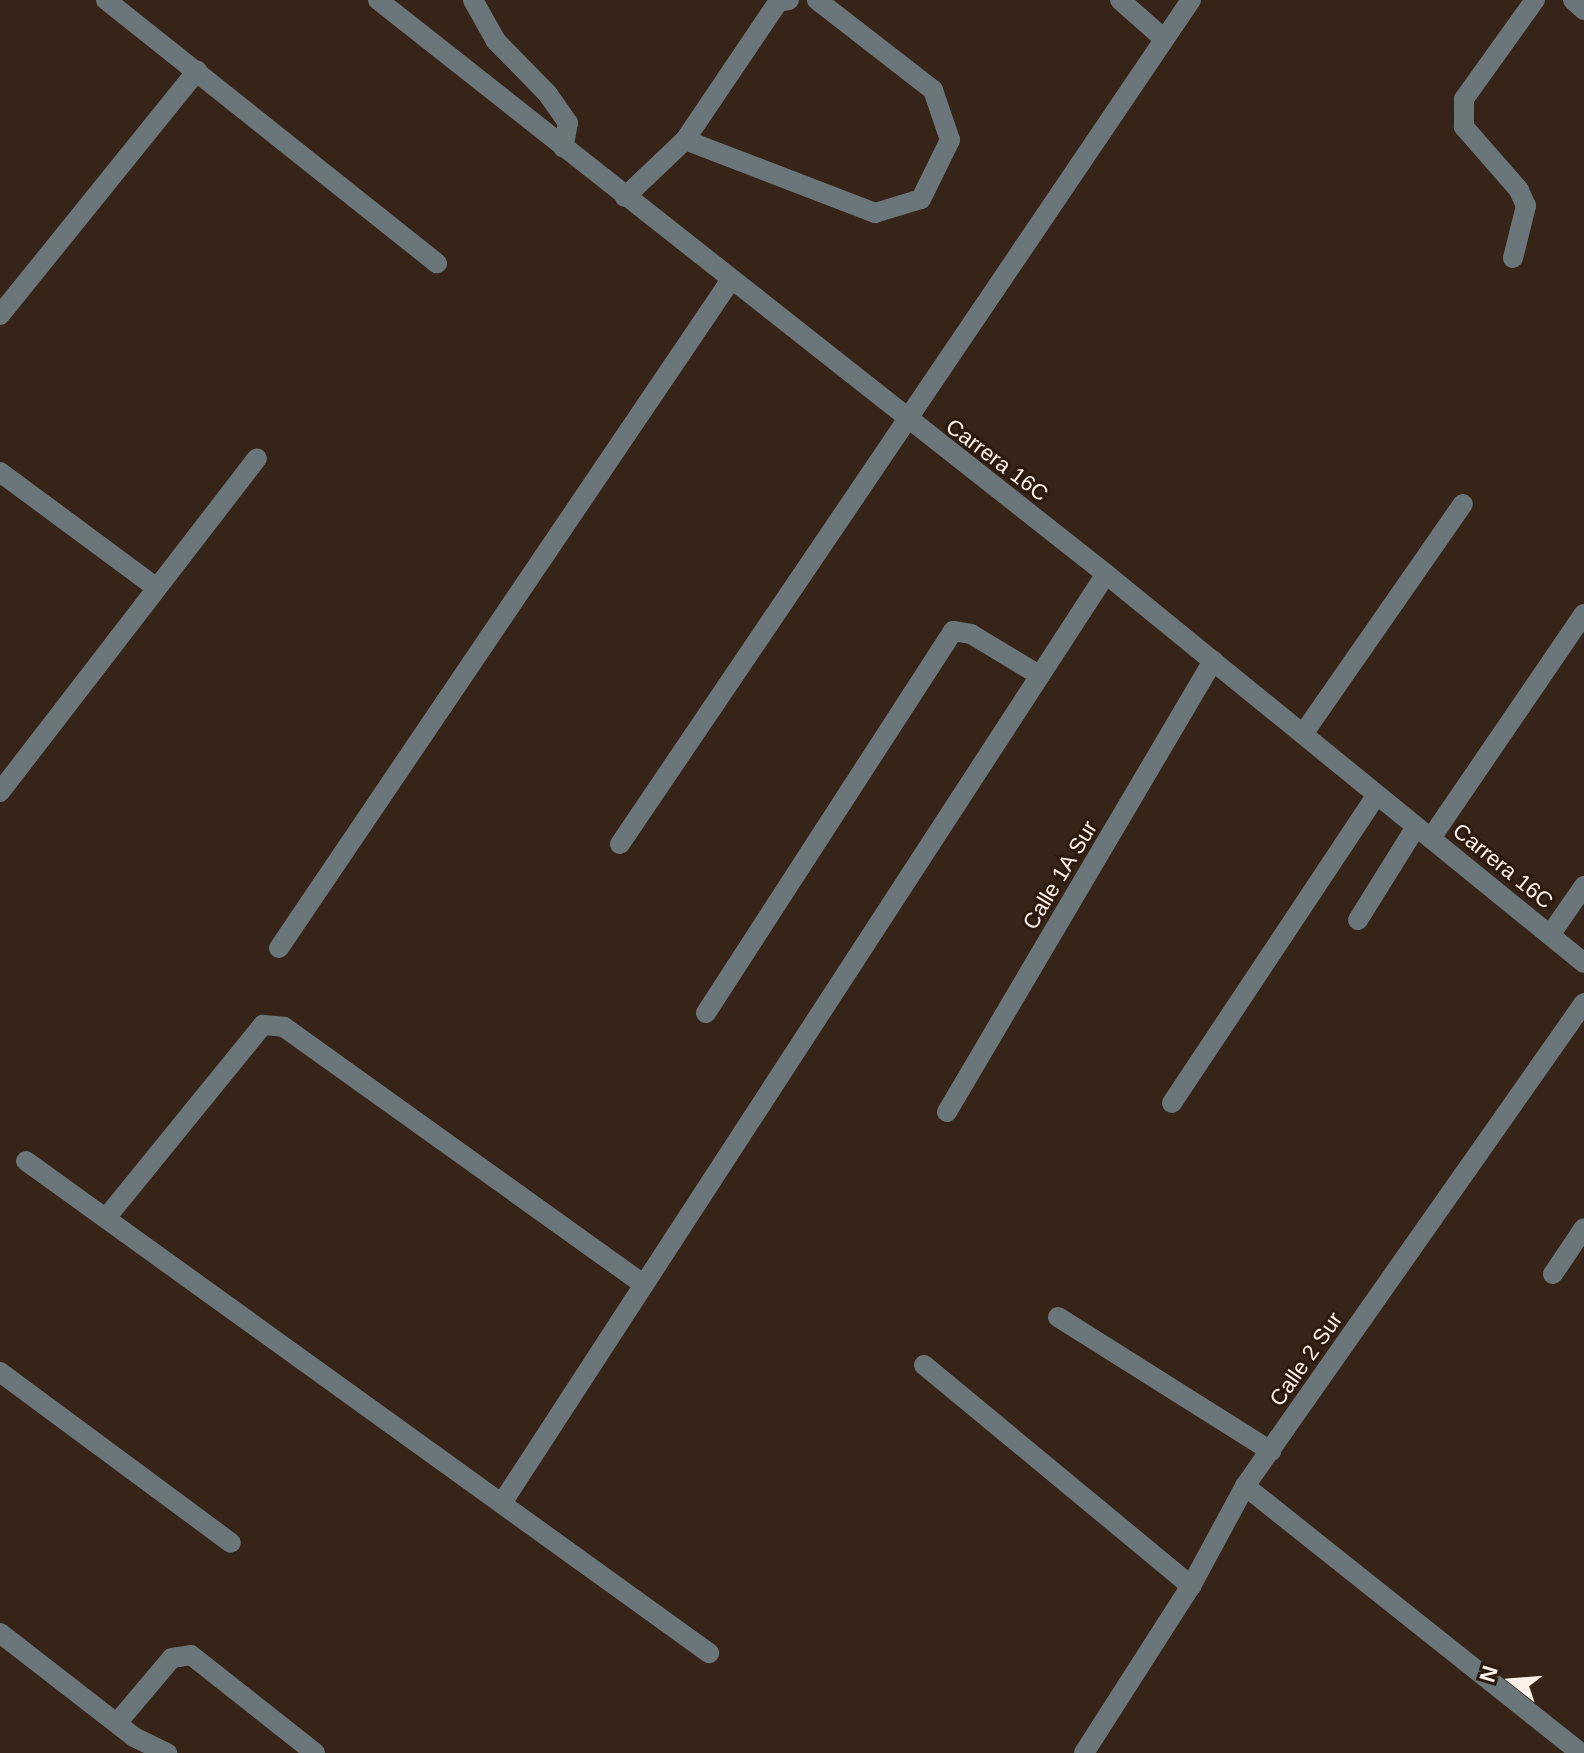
<!DOCTYPE html>
<html>
<head>
<meta charset="utf-8">
<style>
	body { margin:0 }
	#map { position:relative; width:1584px; height:1753px; overflow:hidden; background:#362418; font-family:Arial,sans-serif }
	div>[style] { position:absolute }
	.minor>* { height:20px; margin:-10px; padding:0 10px; transform-origin:10px; border-radius:10px; background:#6a7679 }
	span { translate:-50% -50%; white-space:nowrap; text-align:center; line-height:1.15; -webkit-text-stroke:6px #2c1a0e; paint-order:stroke }
	.street-label { font-size:22px; color:#fef1e9 }
	.north { position:absolute; left:1472px; top:1641px; width:80px; height:80px; -webkit-text-stroke:6px #2c1a0e; paint-order:stroke; rotate:287deg; font-size:22px; font-weight:700; line-height:32px; text-align:center; color:#fef1e9 }
	.north::after { content:''; display:block; margin:auto; width:28px; height:36px; background:#fef1e9; clip-path:polygon(50% 0,100% 100%,50% 72%,0 100%) }
</style>
</head>
<body>
<div id="map">
	<div class="minor">
		<i style="left:106px;top:0;width:423px;rotate:38.5deg"></i>
		<i style="left:378px;top:0;width:927px;rotate:38.25deg"></i>
		<i style="left:1106px;top:574px;width:616px;rotate:39.14deg"></i>
		<i style="left:473px;top:0;width:47px;rotate:60.7deg"></i>
		<i style="left:496px;top:41px;width:73px;rotate:45.6deg"></i>
		<i style="left:547px;top:93px;width:37px;rotate:55deg"></i>
		<i style="left:568px;top:123px;width:25px;rotate:101deg"></i>
		<i style="left:1120px;top:0;width:57px;rotate:41.5deg"></i>
		<i style="left:1573px;top:0;width:15px;rotate:42deg"></i>
		<i style="left:685px;top:140px;width:204px;rotate:21deg"></i>
		<i style="left:875px;top:213px;width:48px;rotate:-16.9deg"></i>
		<i style="left:921px;top:199px;width:66px;rotate:-63.8deg"></i>
		<i style="left:950px;top:140px;width:53px;rotate:-108.8deg"></i>
		<i style="left:933px;top:90px;width:147px;rotate:-142.2deg"></i>
		<i style="left:625px;top:197px;width:83px;rotate:-43.5deg"></i>
		<i style="left:685px;top:140px;width:166px;rotate:-56deg"></i>
		<i style="left:778px;top:2px;width:11px;rotate:-10deg"></i>
		<i style="left:1513px;top:258px;width:54px;rotate:-76deg"></i>
		<i style="left:1526px;top:206px;width:17px;rotate:-114deg"></i>
		<i style="left:1519px;top:190px;width:84px;rotate:-131.1deg"></i>
		<i style="left:1464px;top:127px;width:28px;rotate:-90deg"></i>
		<i style="left:1464px;top:99px;width:122px;rotate:-54.4deg"></i>
		<i style="left:0;top:315px;width:314px;rotate:-51.1deg"></i>
		<i style="left:0;top:472px;width:195px;rotate:36.5deg"></i>
		<i style="left:1303px;top:734px;width:280px;rotate:-55.2deg"></i>
		<i style="left:0;top:792px;width:421px;rotate:-52.4deg"></i>
		<i style="left:1431px;top:838px;width:271px;rotate:-55.7deg"></i>
		<i style="left:620px;top:844px;width:1019px;rotate:-55.92deg"></i>
		<i style="left:1358px;top:920px;width:110px;rotate:-58.1deg"></i>
		<i style="left:1550px;top:935px;width:60px;rotate:-55.2deg"></i>
		<i style="left:279px;top:948px;width:805px;rotate:-55.93deg"></i>
		<i style="left:706px;top:1013px;width:455px;rotate:-57.1deg"></i>
		<i style="left:953px;top:631px;width:18px;rotate:9deg"></i>
		<i style="left:971px;top:634px;width:79px;rotate:31.1deg"></i>
		<i style="left:1172px;top:1103px;width:370px;rotate:-56.4deg"></i>
		<i style="left:947px;top:1112px;width:524px;rotate:-59.47deg"></i>
		<i style="left:26px;top:1161px;width:842px;rotate:35.77deg"></i>
		<i style="left:106px;top:1218px;width:249px;rotate:-50.9deg"></i>
		<i style="left:263px;top:1025px;width:21px;rotate:5deg"></i>
		<i style="left:284px;top:1027px;width:440px;rotate:35.6deg"></i>
		<i style="left:1553px;top:1274px;width:55px;rotate:-56deg"></i>
		<i style="left:1058px;top:1317px;width:252px;rotate:32.2deg"></i>
		<i style="left:924px;top:1365px;width:347px;rotate:39.6deg"></i>
		<i style="left:0;top:1372px;width:287px;rotate:36.5deg"></i>
		<i style="left:1245px;top:1486px;width:429px;rotate:38.5deg"></i>
		<i style="left:502px;top:1503px;width:1108px;rotate:-56.97deg"></i>
		<i style="left:0;top:1633px;width:170px;rotate:37.8deg"></i>
		<i style="left:134px;top:1737px;width:37px;rotate:26deg"></i>
		<i style="left:117px;top:1723px;width:85px;rotate:-49.8deg"></i>
		<i style="left:172px;top:1658px;width:19px;rotate:-9deg"></i>
		<i style="left:191px;top:1655px;width:158px;rotate:38.3deg"></i>
		<i style="left:1084px;top:1753px;width:198px;rotate:-57.4deg"></i>
		<i style="left:1191px;top:1586px;width:114px;rotate:-61.6deg"></i>
		<i style="left:1245px;top:1486px;width:590px;rotate:-54.94deg"></i>
	</div>
	<div class="street-label">
		<span style="left:997px;top:460px;rotate:37deg">Carrera 16C</span>
		<span style="left:1503px;top:866px;rotate:39deg">Carrera 16C</span>
		<span style="left:1060px;top:875px;rotate:-59deg">Calle 1A Sur</span>
		<span style="left:1306px;top:1359px;rotate:-55deg">Calle 2 Sur</span>
	</div>
	<div class="north">N</div>
</div>
</body>
</html>
